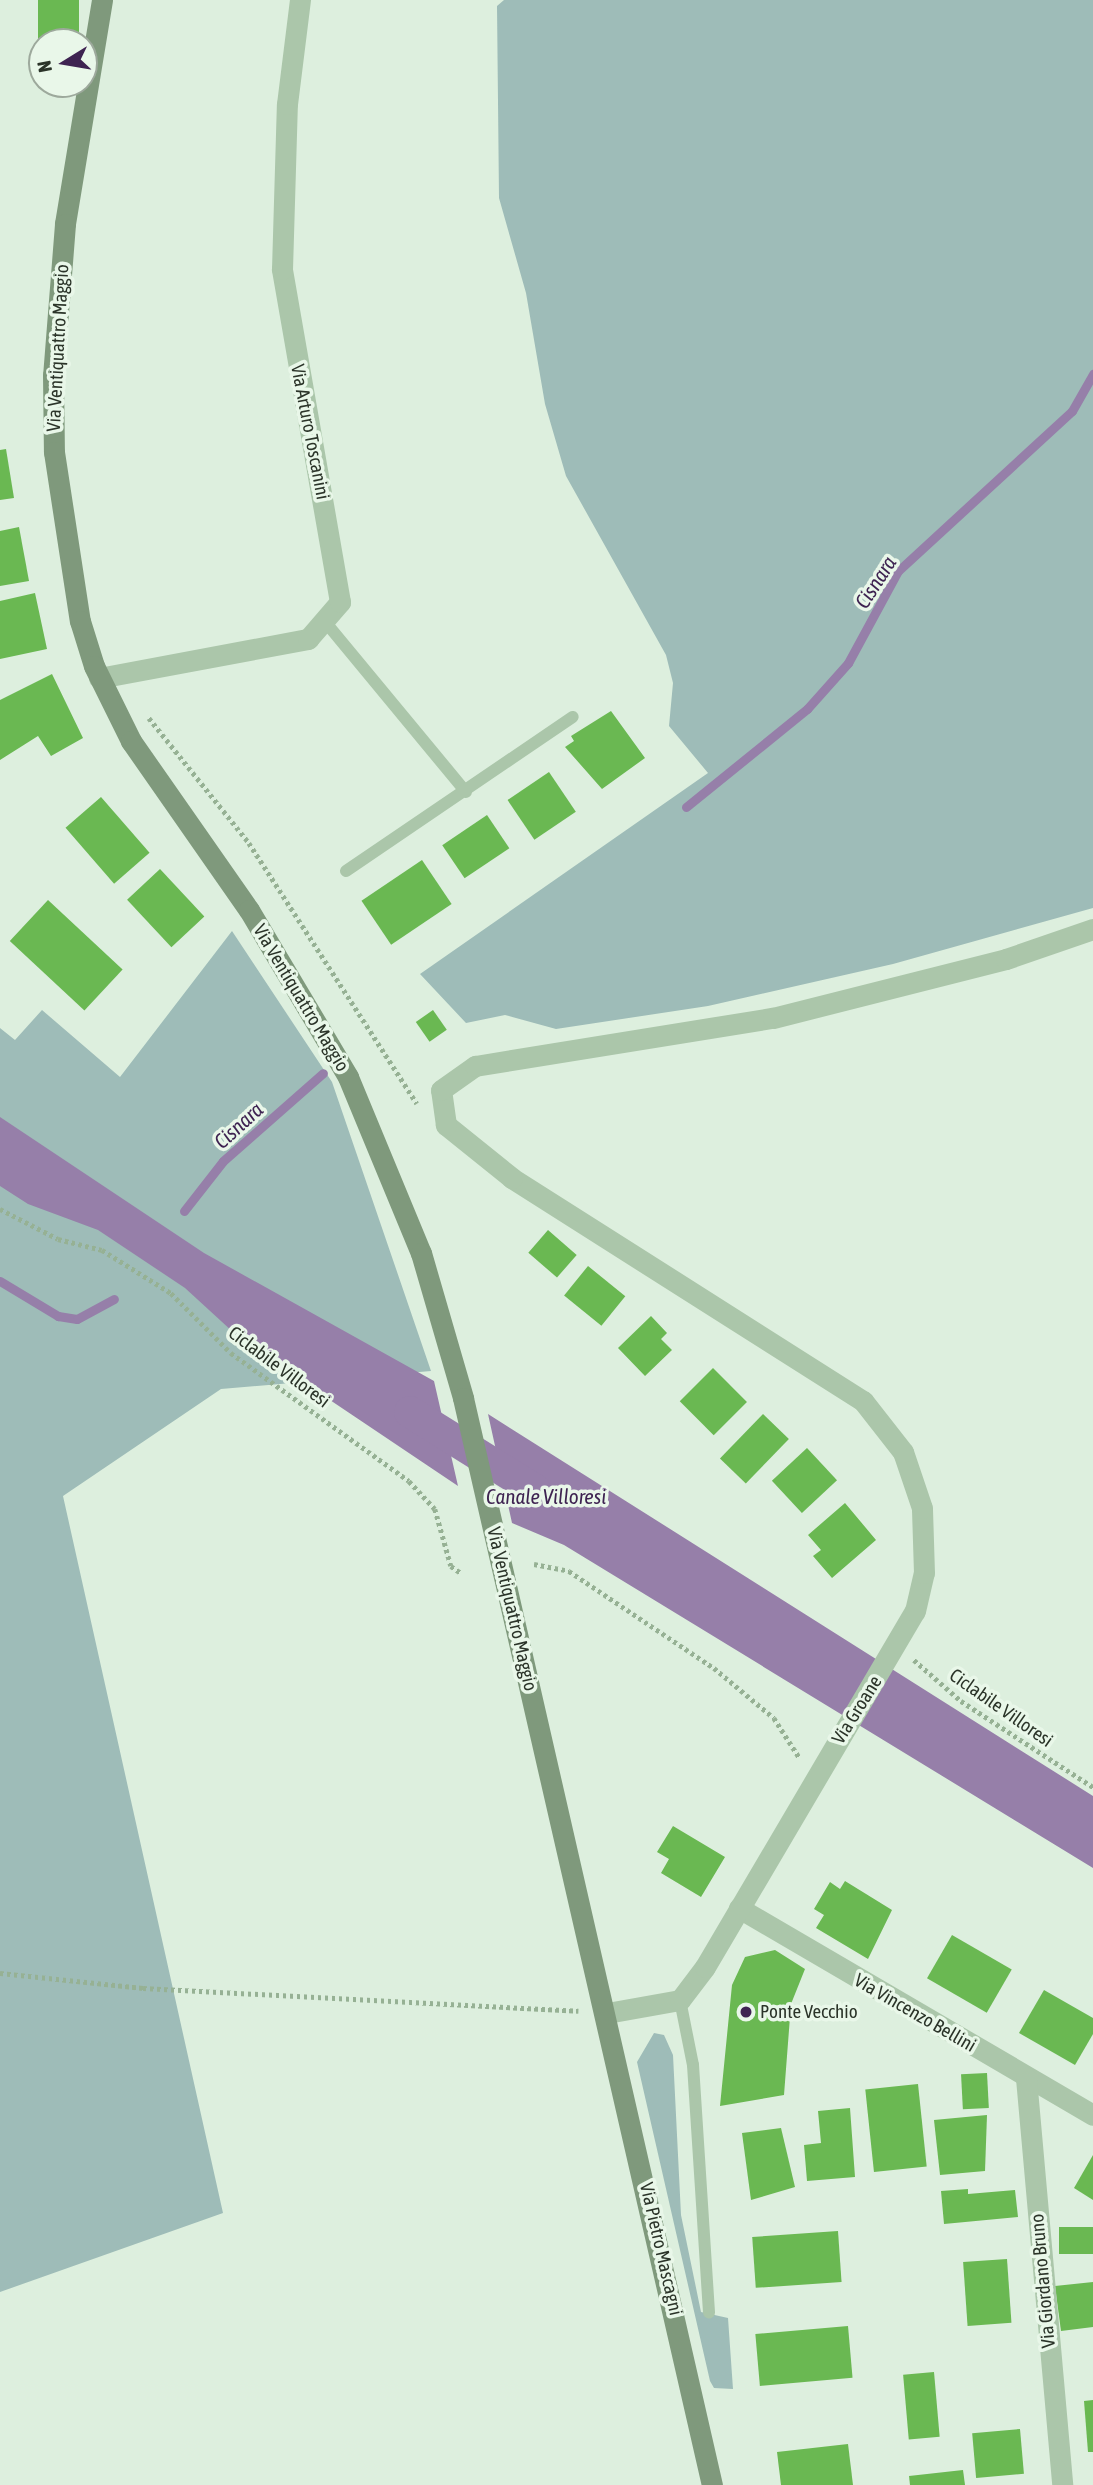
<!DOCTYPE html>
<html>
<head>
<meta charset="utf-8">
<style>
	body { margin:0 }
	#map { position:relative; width:1093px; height:2485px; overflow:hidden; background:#ddefde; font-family:"Asap Condensed",sans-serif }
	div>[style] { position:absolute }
	.green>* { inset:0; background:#9ebcb8 }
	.water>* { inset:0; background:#967fa9 }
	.stream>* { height:9px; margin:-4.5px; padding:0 4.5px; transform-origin:4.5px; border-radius:4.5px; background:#967fa9 }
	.canal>* { height:32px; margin:-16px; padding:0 16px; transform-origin:16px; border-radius:16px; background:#967fa9 }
	.building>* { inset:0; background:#6ab852; transform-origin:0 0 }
	.path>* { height:4.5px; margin-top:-2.25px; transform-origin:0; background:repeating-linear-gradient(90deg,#96b194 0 3.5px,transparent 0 7px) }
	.lane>* { height:12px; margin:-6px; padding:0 6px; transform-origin:6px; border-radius:6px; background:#abc6aa }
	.street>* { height:21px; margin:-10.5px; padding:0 10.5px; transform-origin:10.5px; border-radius:10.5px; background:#abc6aa }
	.secondary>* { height:21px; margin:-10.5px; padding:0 10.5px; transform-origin:10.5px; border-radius:10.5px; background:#7f997c }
	.dots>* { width:19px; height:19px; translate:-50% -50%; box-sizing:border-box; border:4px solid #e9f7e9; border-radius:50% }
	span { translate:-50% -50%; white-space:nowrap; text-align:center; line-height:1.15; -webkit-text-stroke:7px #e9f7e9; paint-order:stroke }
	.street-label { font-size:19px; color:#2b3429 }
	.poi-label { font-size:19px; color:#2b3429 }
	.left { translate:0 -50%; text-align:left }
	.water-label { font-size:21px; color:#3e2351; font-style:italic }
	.north { position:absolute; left:28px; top:28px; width:70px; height:70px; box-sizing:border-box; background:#e9f7e9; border:2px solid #9da99c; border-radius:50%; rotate:259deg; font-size:19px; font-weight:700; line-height:28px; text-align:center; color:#2b3429 }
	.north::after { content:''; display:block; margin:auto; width:24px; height:32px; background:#3e2351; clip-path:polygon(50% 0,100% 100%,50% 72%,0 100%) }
</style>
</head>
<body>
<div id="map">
	<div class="green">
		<i style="clip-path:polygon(504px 0,1093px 0,1093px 908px,893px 964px,708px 1006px,556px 1029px,505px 1015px,466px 1023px,420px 974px,708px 773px,669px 726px,673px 683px,666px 655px,566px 476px,545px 404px,526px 293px,499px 198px,497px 6px)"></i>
		<i style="clip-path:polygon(232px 931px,332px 1082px,431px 1371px,221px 1389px,63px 1496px,223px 2213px,0 2292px,0 1028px,15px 1040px,42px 1010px,120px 1077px)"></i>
		<i style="clip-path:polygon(654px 2033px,664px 2035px,673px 2055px,681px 2215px,701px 2312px,728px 2318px,733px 2389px,714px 2388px,710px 2381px,637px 2062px)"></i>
	</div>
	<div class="water">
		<i style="clip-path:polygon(0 1117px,204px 1253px,434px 1381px,458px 1486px,245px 1343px,185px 1288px,98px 1230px,28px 1204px,0 1186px)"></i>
		<i style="clip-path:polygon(488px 1414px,1093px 1796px,1093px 1868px,564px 1545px,512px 1523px)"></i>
	</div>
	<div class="stream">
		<i style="left:686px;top:807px;width:156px;rotate:-39deg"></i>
		<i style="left:807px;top:709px;width:62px;rotate:-48.3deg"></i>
		<i style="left:848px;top:663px;width:105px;rotate:-61.5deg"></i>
		<i style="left:898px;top:571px;width:236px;rotate:-42.6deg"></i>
		<i style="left:1072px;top:411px;width:43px;rotate:-60.4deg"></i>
		<i style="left:184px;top:1211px;width:63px;rotate:-52deg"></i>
		<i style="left:223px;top:1161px;width:133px;rotate:-41.3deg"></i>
		<i style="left:0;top:1281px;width:68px;rotate:31.1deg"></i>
		<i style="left:58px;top:1316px;width:19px;rotate:9deg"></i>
		<i style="left:77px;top:1319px;width:42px;rotate:-28.4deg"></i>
	</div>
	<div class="canal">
		<i style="left:410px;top:1412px;width:147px;rotate:32deg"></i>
	</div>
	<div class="building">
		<i style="left:38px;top:0;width:41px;height:42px"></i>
		<i style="clip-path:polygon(6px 449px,14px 498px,0 500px,0 450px)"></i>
		<i style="clip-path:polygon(19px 527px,29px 581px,0 586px,0 531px)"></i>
		<i style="clip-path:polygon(35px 593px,47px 649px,0 659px,0 601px)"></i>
		<i style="clip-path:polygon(52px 674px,83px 738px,51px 756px,38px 736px,0 760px,0 700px)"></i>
		<i style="clip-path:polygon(611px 711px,645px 758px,602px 789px,565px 747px,574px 741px,571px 736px)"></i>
		<i style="left:549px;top:772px;width:48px;height:50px;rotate:56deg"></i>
		<i style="left:101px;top:797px;width:74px;height:47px;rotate:49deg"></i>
		<i style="left:487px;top:815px;width:40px;height:54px;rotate:56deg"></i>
		<i style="left:422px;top:860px;width:53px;height:73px;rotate:56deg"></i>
		<i style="left:160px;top:869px;width:65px;height:45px;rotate:47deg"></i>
		<i style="left:48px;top:900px;width:102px;height:56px;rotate:43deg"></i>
		<i style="left:433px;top:1010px;width:24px;height:21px;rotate:55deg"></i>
		<i style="left:548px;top:1230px;width:38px;height:30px;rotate:41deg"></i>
		<i style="left:588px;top:1266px;width:48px;height:38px;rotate:39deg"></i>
		<i style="clip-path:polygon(651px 1316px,667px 1333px,661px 1339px,672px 1350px,645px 1376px,618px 1348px)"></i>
		<i style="left:713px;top:1368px;width:48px;height:47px;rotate:45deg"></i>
		<i style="left:763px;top:1414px;width:36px;height:62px;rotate:44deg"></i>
		<i style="left:807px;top:1448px;width:44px;height:48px;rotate:47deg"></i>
		<i style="clip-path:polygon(845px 1503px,876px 1540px,832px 1578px,813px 1556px,821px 1550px,808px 1535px)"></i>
		<i style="clip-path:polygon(673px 1826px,725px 1857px,701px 1897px,661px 1873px,669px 1859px,657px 1852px)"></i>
		<i style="clip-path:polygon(845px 1881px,892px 1910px,868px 1959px,816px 1928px,824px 1915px,814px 1909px,830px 1882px,840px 1889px)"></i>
		<i style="left:952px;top:1935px;width:69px;height:50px;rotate:30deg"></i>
		<i style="clip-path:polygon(775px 1950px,805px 1969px,791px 2004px,784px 2095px,720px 2106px,732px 1985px,745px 1957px)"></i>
		<i style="clip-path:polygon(1044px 1990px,1093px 2018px,1093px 2034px,1075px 2065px,1019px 2033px)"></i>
		<i style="left:987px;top:2073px;width:35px;height:26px;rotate:87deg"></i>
		<i style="left:918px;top:2084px;width:83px;height:53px;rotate:84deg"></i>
		<i style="clip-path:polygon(850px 2108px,855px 2177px,807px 2181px,804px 2145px,821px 2143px,818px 2111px)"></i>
		<i style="clip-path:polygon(987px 2115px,985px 2171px,940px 2175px,934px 2120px)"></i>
		<i style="clip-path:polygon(781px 2128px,795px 2187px,751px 2200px,742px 2133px)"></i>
		<i style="clip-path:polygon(1093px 2155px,1093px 2200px,1074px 2188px)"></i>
		<i style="clip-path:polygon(968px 2189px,968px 2194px,1015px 2190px,1018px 2217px,944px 2224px,941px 2191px)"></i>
		<i style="left:1093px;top:2227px;width:27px;height:34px;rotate:90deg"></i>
		<i style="left:838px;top:2231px;width:51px;height:86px;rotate:86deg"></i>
		<i style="left:1007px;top:2259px;width:64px;height:44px;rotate:86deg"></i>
		<i style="clip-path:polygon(1093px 2282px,1093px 2327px,1061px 2331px,1055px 2286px)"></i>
		<i style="left:848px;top:2326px;width:52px;height:93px;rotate:85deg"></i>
		<i style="left:934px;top:2372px;width:65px;height:31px;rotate:85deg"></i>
		<i style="clip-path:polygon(1093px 2400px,1093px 2452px,1088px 2452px,1084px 2401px)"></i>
		<i style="left:1020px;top:2429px;width:45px;height:48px;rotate:85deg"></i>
		<i style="clip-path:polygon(848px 2444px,853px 2485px,781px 2485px,777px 2452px)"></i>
		<i style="clip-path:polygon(963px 2470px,965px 2485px,910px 2485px,909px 2476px)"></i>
	</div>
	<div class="path">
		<i style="left:149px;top:718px;width:160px;rotate:51.3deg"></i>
		<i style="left:249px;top:843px;width:310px;rotate:57.2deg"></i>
		<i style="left:0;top:1209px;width:65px;rotate:27.3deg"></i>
		<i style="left:58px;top:1239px;width:45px;rotate:14deg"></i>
		<i style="left:102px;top:1250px;width:81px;rotate:31.9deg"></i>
		<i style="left:171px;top:1293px;width:85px;rotate:45deg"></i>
		<i style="left:231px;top:1353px;width:219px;rotate:35.7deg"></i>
		<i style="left:409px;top:1481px;width:38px;rotate:47deg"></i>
		<i style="left:435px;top:1509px;width:59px;rotate:74.3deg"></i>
		<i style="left:451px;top:1566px;width:12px;rotate:35deg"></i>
		<i style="left:534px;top:1564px;width:36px;rotate:11deg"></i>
		<i style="left:569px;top:1571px;width:174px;rotate:33.8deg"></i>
		<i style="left:714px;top:1668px;width:78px;rotate:39.8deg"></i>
		<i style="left:774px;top:1718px;width:46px;rotate:57.3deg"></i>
		<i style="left:914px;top:1660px;width:62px;rotate:41.1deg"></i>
		<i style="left:961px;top:1701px;width:158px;rotate:33.1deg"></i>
		<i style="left:0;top:1973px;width:144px;rotate:6deg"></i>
		<i style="left:143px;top:1988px;width:436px;rotate:3deg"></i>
	</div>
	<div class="lane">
		<i style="left:327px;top:624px;width:218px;rotate:50.4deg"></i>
		<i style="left:346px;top:871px;width:274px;rotate:-34.2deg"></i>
		<i style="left:680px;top:2000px;width:66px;rotate:78.7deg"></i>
		<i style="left:693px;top:2065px;width:248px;rotate:86.3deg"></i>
	</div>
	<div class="street">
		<i style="left:99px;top:678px;width:213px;rotate:-10.6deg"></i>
		<i style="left:308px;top:639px;width:49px;rotate:-49.1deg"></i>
		<i style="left:340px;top:602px;width:338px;rotate:-99.9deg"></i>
		<i style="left:282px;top:269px;width:165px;rotate:-88.3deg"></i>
		<i style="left:287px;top:104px;width:105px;rotate:-82.9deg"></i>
		<i style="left:739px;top:1908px;width:410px;rotate:30.3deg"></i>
		<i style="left:607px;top:2013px;width:74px;rotate:-10.1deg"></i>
		<i style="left:680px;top:2000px;width:41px;rotate:-52.9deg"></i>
		<i style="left:705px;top:1967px;width:413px;rotate:-59.5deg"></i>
		<i style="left:915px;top:1611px;width:39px;rotate:-77deg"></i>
		<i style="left:924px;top:1573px;width:65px;rotate:-91.8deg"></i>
		<i style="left:922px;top:1508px;width:59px;rotate:-108.7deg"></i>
		<i style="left:903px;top:1452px;width:65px;rotate:-128.1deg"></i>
		<i style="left:863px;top:1401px;width:416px;rotate:-147.6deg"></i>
		<i style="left:512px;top:1178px;width:85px;rotate:-141.2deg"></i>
		<i style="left:446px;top:1125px;width:35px;rotate:-98deg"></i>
		<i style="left:441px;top:1090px;width:42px;rotate:-35.2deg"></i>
		<i style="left:475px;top:1066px;width:302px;rotate:-9.2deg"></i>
		<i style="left:773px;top:1018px;width:240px;rotate:-14.2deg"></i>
		<i style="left:1006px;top:959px;width:92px;rotate:-19deg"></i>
		<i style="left:1026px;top:2078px;width:409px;rotate:84.9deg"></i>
	</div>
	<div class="secondary">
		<i style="left:102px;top:0;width:227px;rotate:99.4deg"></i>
		<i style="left:65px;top:224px;width:151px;rotate:94.5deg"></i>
		<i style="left:53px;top:375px;width:77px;rotate:89.3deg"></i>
		<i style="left:54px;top:452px;width:171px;rotate:81.3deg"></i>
		<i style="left:80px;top:621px;width:47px;rotate:72.7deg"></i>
		<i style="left:94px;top:666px;width:84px;rotate:63.7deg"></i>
		<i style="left:131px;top:741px;width:206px;rotate:55.1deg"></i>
		<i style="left:249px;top:910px;width:194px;rotate:59.3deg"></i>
		<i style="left:348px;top:1077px;width:191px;rotate:67.5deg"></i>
		<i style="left:421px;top:1253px;width:151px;rotate:73.8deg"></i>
		<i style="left:463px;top:1398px;width:1115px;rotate:77.1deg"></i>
	</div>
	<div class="dots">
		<i style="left:746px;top:2012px;background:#3e2351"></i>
	</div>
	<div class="street-label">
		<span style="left:58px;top:348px;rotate:-87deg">Via Ventiquattro Maggio</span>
		<span style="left:310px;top:432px;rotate:79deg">Via Arturo Toscanini</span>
		<span style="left:301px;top:998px;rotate:59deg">Via Ventiquattro Maggio</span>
		<span style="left:279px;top:1367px;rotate:37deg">Ciclabile Villoresi</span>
		<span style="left:512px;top:1609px;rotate:77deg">Via Ventiquattro Maggio</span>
		<span style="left:1001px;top:1708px;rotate:35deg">Ciclabile Villoresi</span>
		<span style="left:857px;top:1710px;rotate:-58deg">Via Groane</span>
		<span style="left:915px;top:2013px;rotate:30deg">Via Vincenzo Bellini</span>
		<span style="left:661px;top:2249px;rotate:77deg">Via Pietro Mascagni</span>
		<span style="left:1043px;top:2281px;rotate:-95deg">Via Giordano Bruno</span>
	</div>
	<div class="poi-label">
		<span class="left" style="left:760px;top:2012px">Ponte Vecchio</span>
	</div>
	<div class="water-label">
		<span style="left:875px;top:582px;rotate:-57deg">Cisnara</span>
		<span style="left:238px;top:1125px;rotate:-42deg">Cisnara</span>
		<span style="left:546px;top:1496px">Canale Villoresi</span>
	</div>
	<div class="north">N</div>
</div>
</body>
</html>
